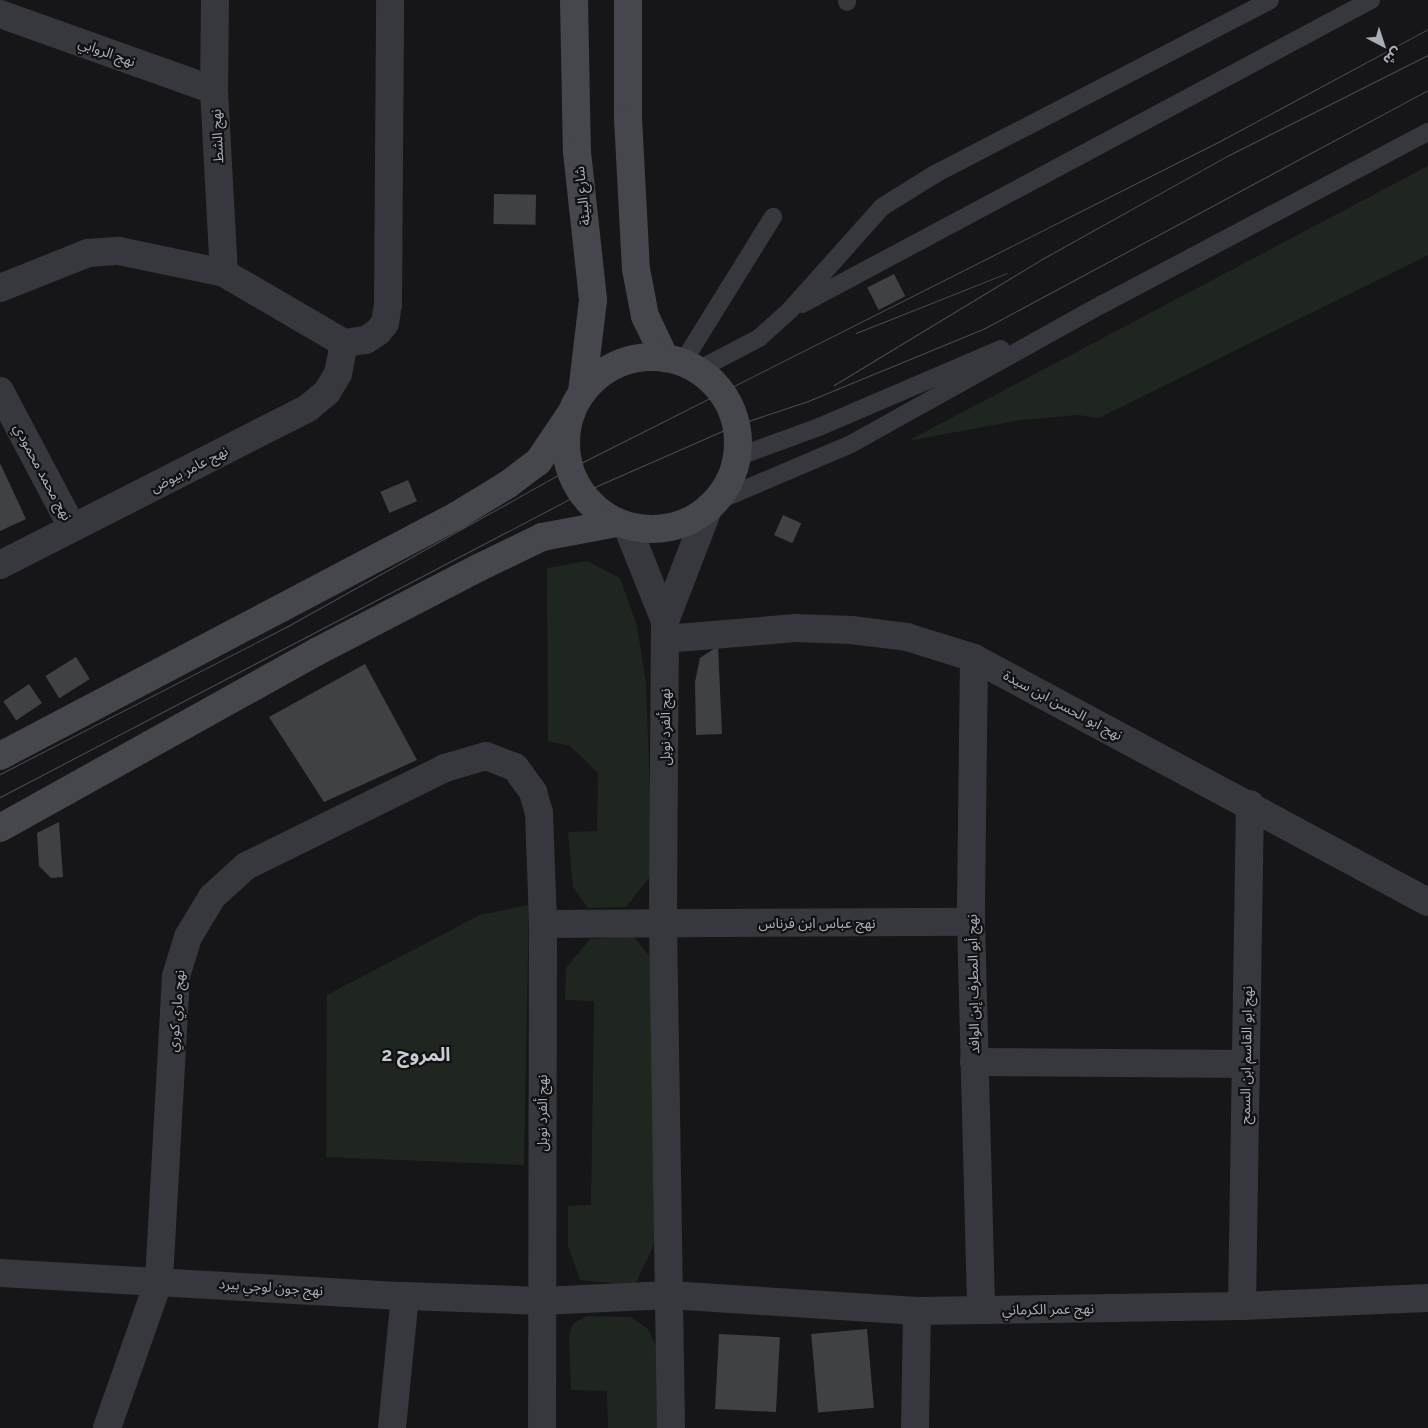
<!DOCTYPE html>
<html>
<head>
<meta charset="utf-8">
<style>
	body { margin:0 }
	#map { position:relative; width:1428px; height:1428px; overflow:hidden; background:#161618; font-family:Raleway,"Noto Sans Arabic",sans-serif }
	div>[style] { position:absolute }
	.green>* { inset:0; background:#1e261f }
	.building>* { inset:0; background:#404145; transform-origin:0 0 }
	.lane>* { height:18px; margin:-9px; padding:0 9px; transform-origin:9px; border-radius:9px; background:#37383d }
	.street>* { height:28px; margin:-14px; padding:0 14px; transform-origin:14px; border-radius:14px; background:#37383d }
	.secondary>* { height:28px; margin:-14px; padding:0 14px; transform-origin:14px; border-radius:14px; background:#45474d }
	.secondary>.ring { margin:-14px; padding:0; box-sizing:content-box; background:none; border:28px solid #45474d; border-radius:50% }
	.tram>* { height:1px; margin:-0.5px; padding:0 0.5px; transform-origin:0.5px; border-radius:0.5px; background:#4a4c52 }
	span { translate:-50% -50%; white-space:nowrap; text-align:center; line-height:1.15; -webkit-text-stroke:4.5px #111113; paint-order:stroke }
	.street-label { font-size:14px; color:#a8adb8 }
	.district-label { font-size:19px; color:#c9ccd4; font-weight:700 }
	.north { position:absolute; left:1358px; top:20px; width:50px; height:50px; -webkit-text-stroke:4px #111113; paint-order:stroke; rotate:140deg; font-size:14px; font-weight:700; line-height:20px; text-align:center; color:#a8adb8 }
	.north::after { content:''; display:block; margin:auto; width:18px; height:22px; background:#a8adb8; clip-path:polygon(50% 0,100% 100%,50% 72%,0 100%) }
</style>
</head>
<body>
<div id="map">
	<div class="green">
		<i style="clip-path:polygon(1428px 166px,1428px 255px,1099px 418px,1078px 415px,1020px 420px,908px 441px)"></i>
		<i style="clip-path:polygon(587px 561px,620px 578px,637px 626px,646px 684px,653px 873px,626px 907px,588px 908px,573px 887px,568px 832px,597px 831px,598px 773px,570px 746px,548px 741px,547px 568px)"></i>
		<i style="clip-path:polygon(529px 905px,524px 1165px,326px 1157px,327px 995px,480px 915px)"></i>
		<i style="clip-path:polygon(634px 937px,652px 959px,654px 1244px,635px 1285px,580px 1280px,568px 1246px,568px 1206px,591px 1205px,594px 1001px,565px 1000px,566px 968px,590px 939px)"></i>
		<i style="clip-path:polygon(587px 1316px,631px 1317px,648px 1329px,657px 1348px,657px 1428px,608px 1428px,607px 1391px,571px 1390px,569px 1336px,573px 1324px)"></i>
	</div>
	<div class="building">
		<i style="left:494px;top:194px;width:42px;height:30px;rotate:1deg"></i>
		<i style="left:894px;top:274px;width:25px;height:30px;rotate:63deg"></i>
		<i style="clip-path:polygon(0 463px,26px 519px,0 531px)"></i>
		<i style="left:408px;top:480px;width:23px;height:30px;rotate:67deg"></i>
		<i style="left:783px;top:515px;width:20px;height:22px;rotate:24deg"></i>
		<i style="clip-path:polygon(718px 646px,722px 734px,696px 735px,695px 682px,700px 658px)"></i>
		<i style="left:76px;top:657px;width:26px;height:36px;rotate:58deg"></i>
		<i style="clip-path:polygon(365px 664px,417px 760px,324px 802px,269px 717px)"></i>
		<i style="left:29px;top:684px;width:23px;height:31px;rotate:56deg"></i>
		<i style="clip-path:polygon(59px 822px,63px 877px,51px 878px,39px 866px,37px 833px)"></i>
		<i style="left:867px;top:1329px;width:79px;height:56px;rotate:85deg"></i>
		<i style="left:719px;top:1334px;width:61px;height:75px;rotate:3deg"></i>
	</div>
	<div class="lane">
		<i style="left:847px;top:0;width:2px;rotate:90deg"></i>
		<i style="left:802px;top:304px;width:645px;rotate:-28.11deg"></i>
		<i style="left:683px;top:362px;width:171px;rotate:-58.2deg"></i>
		<i style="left:698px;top:370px;width:69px;rotate:-27.7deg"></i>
		<i style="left:759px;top:338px;width:42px;rotate:-42.1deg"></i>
		<i style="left:790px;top:310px;width:138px;rotate:-48.2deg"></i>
		<i style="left:882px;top:207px;width:62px;rotate:-31.9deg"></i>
		<i style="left:935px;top:174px;width:377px;rotate:-27.4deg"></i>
		<i style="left:737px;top:457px;width:87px;rotate:-20.1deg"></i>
		<i style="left:819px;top:427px;width:198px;rotate:-23.2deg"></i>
		<i style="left:715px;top:502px;width:148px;rotate:-23.1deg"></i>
		<i style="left:851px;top:444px;width:288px;rotate:-29.1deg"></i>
		<i style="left:1103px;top:304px;width:368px;rotate:-27.9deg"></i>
	</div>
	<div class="street">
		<i style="left:215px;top:0;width:90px;rotate:90.6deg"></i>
		<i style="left:214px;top:90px;width:183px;rotate:86.9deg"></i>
		<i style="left:0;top:14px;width:227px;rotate:19.6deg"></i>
		<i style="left:0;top:288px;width:95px;rotate:-21.7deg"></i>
		<i style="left:88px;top:253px;width:31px;rotate:-4deg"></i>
		<i style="left:119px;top:251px;width:107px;rotate:11.8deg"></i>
		<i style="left:224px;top:273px;width:139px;rotate:30.3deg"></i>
		<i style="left:344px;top:343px;width:22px;rotate:-8deg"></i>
		<i style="left:366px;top:340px;width:14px;rotate:-34deg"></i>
		<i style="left:378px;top:332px;width:11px;rotate:-52deg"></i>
		<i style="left:385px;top:323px;width:18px;rotate:-81deg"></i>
		<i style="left:388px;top:305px;width:305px;rotate:-89.6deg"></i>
		<i style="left:0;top:391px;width:154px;rotate:62.1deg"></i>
		<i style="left:627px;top:526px;width:102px;rotate:68.2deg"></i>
		<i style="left:665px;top:621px;width:122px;rotate:-68.9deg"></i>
		<i style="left:0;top:565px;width:346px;rotate:-27deg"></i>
		<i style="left:308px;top:408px;width:25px;rotate:-40deg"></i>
		<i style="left:327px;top:392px;width:21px;rotate:-59deg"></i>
		<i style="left:338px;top:374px;width:32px;rotate:-79deg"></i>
		<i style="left:665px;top:622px;width:301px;rotate:90.4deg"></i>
		<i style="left:663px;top:923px;width:505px;rotate:89.09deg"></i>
		<i style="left:665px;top:639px;width:131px;rotate:-4.8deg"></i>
		<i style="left:796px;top:628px;width:55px;rotate:2.1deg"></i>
		<i style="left:851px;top:630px;width:56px;rotate:7.1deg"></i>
		<i style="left:907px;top:637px;width:70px;rotate:17.4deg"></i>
		<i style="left:974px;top:658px;width:515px;rotate:28.26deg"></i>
		<i style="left:974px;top:658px;width:264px;rotate:90.7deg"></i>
		<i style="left:971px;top:922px;width:388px;rotate:88.5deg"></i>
		<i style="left:543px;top:924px;width:428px;rotate:-0.3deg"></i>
		<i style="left:974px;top:1062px;width:272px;rotate:0.4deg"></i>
		<i style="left:0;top:1273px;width:406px;rotate:3.3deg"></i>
		<i style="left:405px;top:1296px;width:136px;rotate:2.1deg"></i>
		<i style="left:541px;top:1301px;width:128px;rotate:-2.7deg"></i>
		<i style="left:669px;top:1295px;width:249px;rotate:3.7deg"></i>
		<i style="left:917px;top:1311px;width:325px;rotate:-0.9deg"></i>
		<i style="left:1242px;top:1306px;width:186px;rotate:-2.5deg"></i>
		<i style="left:1242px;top:1306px;width:502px;rotate:-89.09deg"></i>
		<i style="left:107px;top:1428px;width:157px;rotate:-70.6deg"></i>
		<i style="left:159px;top:1280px;width:304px;rotate:-86.8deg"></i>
		<i style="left:176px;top:976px;width:41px;rotate:-72.9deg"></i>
		<i style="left:188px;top:937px;width:47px;rotate:-59deg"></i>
		<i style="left:212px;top:897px;width:46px;rotate:-42.4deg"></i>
		<i style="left:246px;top:866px;width:222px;rotate:-26.2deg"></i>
		<i style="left:445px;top:768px;width:43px;rotate:-16.3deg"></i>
		<i style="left:486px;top:756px;width:31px;rotate:21deg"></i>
		<i style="left:515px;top:767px;width:31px;rotate:54deg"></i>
		<i style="left:533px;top:792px;width:22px;rotate:74deg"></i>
		<i style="left:539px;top:813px;width:111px;rotate:87.9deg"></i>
		<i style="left:543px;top:924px;width:504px;rotate:90.11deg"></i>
		<i style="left:392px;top:1428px;width:133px;rotate:-84.4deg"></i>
		<i style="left:915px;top:1428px;width:117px;rotate:-89deg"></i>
	</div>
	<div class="secondary">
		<i style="left:574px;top:0;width:152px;rotate:88.9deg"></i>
		<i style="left:577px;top:152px;width:149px;rotate:83.8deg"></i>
		<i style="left:593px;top:300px;width:93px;rotate:96.8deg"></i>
		<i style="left:628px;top:0;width:118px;rotate:90deg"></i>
		<i style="left:628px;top:118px;width:151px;rotate:87deg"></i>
		<i style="left:636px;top:269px;width:48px;rotate:79.2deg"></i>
		<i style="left:645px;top:316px;width:47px;rotate:64.5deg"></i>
		<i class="ring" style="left:566px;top:357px;width:144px;height:144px"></i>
		<i style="left:0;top:756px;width:515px;rotate:-27.76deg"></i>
		<i style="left:456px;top:516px;width:60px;rotate:-31.3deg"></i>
		<i style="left:507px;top:485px;width:39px;rotate:-37deg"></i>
		<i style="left:538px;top:462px;width:59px;rotate:-56deg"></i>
		<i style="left:0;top:828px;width:364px;rotate:-29.1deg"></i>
		<i style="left:318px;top:651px;width:180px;rotate:-27.4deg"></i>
		<i style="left:478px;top:568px;width:71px;rotate:-25.8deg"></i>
		<i style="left:542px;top:537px;width:76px;rotate:-10.6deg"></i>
	</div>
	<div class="tram">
		<i style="left:856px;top:333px;width:162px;rotate:-21.7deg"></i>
		<i style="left:834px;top:385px;width:243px;rotate:-31.2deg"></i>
		<i style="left:1042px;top:259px;width:212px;rotate:-29.1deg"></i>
		<i style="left:1227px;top:156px;width:225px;rotate:-26.7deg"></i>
		<i style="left:0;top:774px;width:322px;rotate:-27.2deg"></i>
		<i style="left:286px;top:627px;width:324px;rotate:-29.2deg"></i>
		<i style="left:569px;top:469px;width:729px;rotate:-26.74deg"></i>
		<i style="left:1220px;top:141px;width:236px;rotate:-28.3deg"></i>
		<i style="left:0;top:797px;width:656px;rotate:-27.62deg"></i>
		<i style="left:581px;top:493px;width:169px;rotate:-23.7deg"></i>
		<i style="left:736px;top:425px;width:76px;rotate:-18.4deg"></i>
		<i style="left:808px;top:401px;width:191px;rotate:-22.4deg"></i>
		<i style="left:985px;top:328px;width:503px;rotate:-28.25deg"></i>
	</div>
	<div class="street-label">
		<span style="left:107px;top:52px;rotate:20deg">نهج الروابي</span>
		<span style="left:217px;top:136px;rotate:-93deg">نهج الشط</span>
		<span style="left:582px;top:196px;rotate:-96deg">شارع البيئة</span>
		<span style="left:189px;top:469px;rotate:-27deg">نهج عامر بيوض</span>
		<span style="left:43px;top:472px;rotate:62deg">نهج محمد محمودي</span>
		<span style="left:1063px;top:705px;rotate:28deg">نهج ابو الحسن ابن سيدة</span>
		<span style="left:665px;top:727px;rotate:-90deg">نهج ألفرد نوبل</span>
		<span style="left:817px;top:923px">نهج عباس ابن فرناس</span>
		<span style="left:973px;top:984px;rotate:-91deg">نهج أبو المطرف إبن الوافد</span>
		<span style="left:176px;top:1011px;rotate:-85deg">نهج ماري كوري</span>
		<span style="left:1246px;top:1055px;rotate:-89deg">نهج ابو القاسم ابن السمح</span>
		<span style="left:542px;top:1113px;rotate:-90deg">نهج ألفرد نوبل</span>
		<span style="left:271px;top:1287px;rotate:4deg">نهج جون لوجي بيرد</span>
		<span style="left:1048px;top:1309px;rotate:-1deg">نهج عمر الكرماني</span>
	</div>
	<div class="district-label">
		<span style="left:416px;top:1055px">المروج 2</span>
	</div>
	<div class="north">ش</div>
</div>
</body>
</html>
